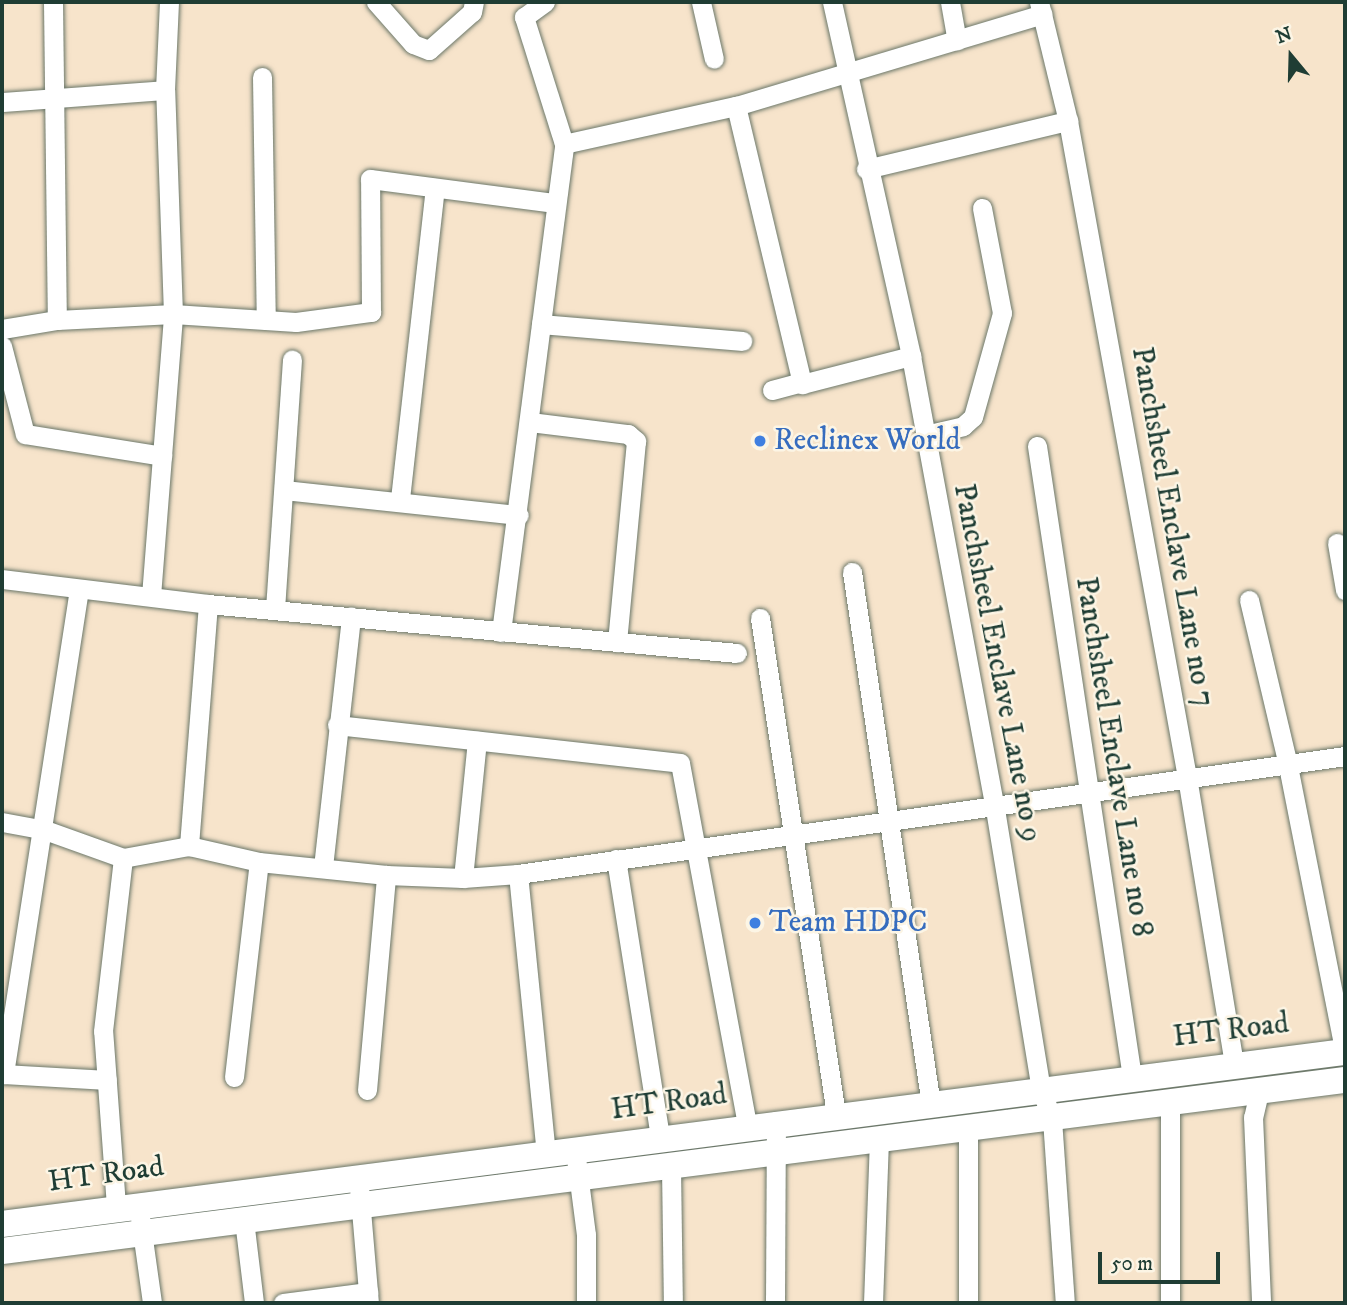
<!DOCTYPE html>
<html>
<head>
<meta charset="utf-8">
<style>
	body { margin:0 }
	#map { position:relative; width:1347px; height:1305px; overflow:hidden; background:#f7e4cb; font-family:"IM FELL DW Pica",serif }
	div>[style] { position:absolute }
	.roads { filter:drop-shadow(0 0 2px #6b7769) drop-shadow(0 0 2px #6b7769) }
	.street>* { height:19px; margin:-9.5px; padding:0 9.5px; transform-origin:9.5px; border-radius:9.5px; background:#fff }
	.secondary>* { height:26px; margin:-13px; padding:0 13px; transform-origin:13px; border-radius:13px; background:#fff }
	.dots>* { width:19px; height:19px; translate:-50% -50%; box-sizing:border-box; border:4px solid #fcf5e5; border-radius:50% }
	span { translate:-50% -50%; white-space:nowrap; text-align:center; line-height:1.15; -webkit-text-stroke:5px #fcf5e5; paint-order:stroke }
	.shop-label { font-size:30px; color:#366cbe }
	.left { translate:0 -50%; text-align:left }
	.street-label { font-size:30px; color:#1f3d34 }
	.frame { position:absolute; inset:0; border:4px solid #1f3d34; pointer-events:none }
	.north { position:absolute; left:1256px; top:21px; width:70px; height:70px; -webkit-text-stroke:5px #fcf5e5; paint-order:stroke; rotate:341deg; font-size:19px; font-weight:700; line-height:28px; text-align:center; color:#1f3d34 }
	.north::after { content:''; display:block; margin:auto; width:24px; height:32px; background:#1f3d34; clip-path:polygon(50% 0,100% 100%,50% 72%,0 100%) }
	.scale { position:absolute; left:1098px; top:1252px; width:122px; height:32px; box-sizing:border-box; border:4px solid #1f3d34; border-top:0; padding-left:9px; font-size:21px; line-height:24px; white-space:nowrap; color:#1f3d34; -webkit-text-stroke:5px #fcf5e5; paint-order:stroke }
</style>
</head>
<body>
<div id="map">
	<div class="roads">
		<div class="street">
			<i style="left:53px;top:2px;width:318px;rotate:89.3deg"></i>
			<i style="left:376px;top:2px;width:56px;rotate:48.6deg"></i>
			<i style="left:413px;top:44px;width:17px;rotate:21deg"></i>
			<i style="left:429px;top:50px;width:57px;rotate:-41.5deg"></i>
			<i style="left:472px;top:12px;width:10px;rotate:-79deg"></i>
			<i style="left:545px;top:2px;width:26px;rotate:144deg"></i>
			<i style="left:524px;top:17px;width:133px;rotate:72.5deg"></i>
			<i style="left:701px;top:2px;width:58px;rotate:77.2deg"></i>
			<i style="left:832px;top:2px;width:363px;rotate:77.4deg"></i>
			<i style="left:911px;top:356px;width:461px;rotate:79.5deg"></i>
			<i style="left:995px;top:809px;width:285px;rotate:80.7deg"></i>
			<i style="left:1041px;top:1090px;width:31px;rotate:69deg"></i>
			<i style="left:1052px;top:1119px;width:184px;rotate:86deg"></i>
			<i style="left:950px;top:2px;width:39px;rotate:80deg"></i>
			<i style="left:1039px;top:2px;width:122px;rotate:76.3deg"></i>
			<i style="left:1068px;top:121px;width:667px;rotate:79.72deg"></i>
			<i style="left:1187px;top:777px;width:291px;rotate:80.7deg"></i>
			<i style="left:262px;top:77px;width:243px;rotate:89.1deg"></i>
			<i style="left:2px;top:102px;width:163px;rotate:-4.2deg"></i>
			<i style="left:736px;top:106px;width:286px;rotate:76.6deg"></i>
			<i style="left:802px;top:384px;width:113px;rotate:-14.4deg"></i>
			<i style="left:866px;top:169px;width:208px;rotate:-13.4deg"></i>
			<i style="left:541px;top:324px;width:202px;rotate:4.8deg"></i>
			<i style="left:2px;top:329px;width:56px;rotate:-9.3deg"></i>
			<i style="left:57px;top:320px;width:116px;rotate:-3deg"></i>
			<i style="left:173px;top:314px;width:123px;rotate:3.7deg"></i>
			<i style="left:296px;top:322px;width:76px;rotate:-7.6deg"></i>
			<i style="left:371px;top:312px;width:133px;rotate:-90.4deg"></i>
			<i style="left:370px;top:179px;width:187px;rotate:7.4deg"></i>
			<i style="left:2px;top:346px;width:91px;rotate:75.4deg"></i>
			<i style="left:25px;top:434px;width:139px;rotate:9.1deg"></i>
			<i style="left:772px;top:390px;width:30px;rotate:-15deg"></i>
			<i style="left:530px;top:422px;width:99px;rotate:7deg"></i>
			<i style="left:628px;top:434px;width:11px;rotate:41deg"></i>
			<i style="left:636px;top:441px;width:202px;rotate:95.4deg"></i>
			<i style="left:925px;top:435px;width:39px;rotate:-13deg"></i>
			<i style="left:963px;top:426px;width:13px;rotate:-42deg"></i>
			<i style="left:973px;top:417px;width:108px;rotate:-74.4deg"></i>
			<i style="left:1002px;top:313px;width:107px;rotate:-100.8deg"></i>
			<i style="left:1037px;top:446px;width:638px;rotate:81.44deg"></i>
			<i style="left:284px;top:490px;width:236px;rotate:6.1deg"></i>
			<i style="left:400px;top:499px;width:313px;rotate:-83.6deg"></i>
			<i style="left:1337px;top:543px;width:48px;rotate:80.3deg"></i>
			<i style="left:852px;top:572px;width:539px;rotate:81.57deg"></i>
			<i style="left:2px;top:579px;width:208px;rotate:6.9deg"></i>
			<i style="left:208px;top:604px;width:531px;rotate:5.29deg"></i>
			<i style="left:79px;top:589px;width:491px;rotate:98.8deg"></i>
			<i style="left:4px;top:1074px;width:103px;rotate:3.3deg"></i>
			<i style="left:151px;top:596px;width:283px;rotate:-85.5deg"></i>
			<i style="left:173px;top:314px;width:224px;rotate:-92deg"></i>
			<i style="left:165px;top:90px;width:88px;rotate:-87.4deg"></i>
			<i style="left:1249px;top:600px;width:165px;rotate:76.7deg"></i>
			<i style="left:1287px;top:761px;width:300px;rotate:78.8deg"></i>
			<i style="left:208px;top:604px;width:243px;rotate:94.5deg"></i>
			<i style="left:189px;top:846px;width:72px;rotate:12.9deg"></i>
			<i style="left:259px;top:862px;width:128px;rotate:5.8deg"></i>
			<i style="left:386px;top:875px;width:77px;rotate:2.2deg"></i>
			<i style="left:463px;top:878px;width:55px;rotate:-4.2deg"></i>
			<i style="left:518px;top:874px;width:835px;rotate:-8.12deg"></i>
			<i style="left:275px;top:609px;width:250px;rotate:-86.1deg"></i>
			<i style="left:760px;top:618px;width:502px;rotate:81.29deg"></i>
			<i style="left:501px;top:632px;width:492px;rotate:-82.6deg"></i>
			<i style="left:564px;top:144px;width:176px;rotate:-12.5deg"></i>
			<i style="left:736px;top:106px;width:320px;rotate:-16.7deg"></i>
			<i style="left:337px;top:725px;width:345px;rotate:6.3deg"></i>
			<i style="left:680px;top:763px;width:369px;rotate:79.5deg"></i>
			<i style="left:2px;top:822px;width:44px;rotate:10.5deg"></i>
			<i style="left:45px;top:830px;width:83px;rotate:19.7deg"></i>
			<i style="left:123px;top:858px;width:67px;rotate:-10.3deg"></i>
			<i style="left:616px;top:859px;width:281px;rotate:81deg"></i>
			<i style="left:323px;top:867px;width:252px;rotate:-83.6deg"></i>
			<i style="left:518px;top:874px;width:280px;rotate:84.3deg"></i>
			<i style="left:463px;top:878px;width:138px;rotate:-84.2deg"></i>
			<i style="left:234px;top:1077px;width:216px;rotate:-83.4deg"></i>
			<i style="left:367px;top:1090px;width:216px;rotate:-84.9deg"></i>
			<i style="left:1259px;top:1092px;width:26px;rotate:103deg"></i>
			<i style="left:1253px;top:1117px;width:186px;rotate:87.5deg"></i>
			<i style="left:1170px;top:1104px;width:199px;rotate:90deg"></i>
			<i style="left:968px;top:1129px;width:174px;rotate:90deg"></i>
			<i style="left:575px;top:1150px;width:86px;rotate:82.6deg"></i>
			<i style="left:586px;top:1235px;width:68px;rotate:90deg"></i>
			<i style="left:671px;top:1167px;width:136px;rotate:89.2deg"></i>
			<i style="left:358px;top:1175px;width:128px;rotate:85.1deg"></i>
			<i style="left:138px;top:1203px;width:101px;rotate:82deg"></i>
			<i style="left:116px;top:1206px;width:175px;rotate:-94.2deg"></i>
			<i style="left:103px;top:1031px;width:174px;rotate:-83.4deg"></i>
			<i style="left:244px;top:1220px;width:84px;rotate:83.1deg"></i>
			<i style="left:283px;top:1303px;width:86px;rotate:-7.4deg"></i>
			<i style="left:775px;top:1303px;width:182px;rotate:-89.7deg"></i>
			<i style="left:873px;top:1303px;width:164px;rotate:-87.9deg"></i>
		</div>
		<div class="secondary">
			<i style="left:2px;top:1224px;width:1354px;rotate:-7.3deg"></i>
			<i style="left:2px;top:1251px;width:1354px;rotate:-7.26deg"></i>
		</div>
	</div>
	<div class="dots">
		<i style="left:760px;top:441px;background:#3f7fe0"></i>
		<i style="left:755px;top:923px;background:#3f7fe0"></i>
	</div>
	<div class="shop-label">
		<span class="left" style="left:774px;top:441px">Reclinex World</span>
		<span class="left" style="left:769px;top:923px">Team HDPC</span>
	</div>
	<div class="street-label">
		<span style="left:1172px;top:527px;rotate:80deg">Panchsheel Enclave Lane no 7</span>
		<span style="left:997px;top:663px;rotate:79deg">Panchsheel Enclave Lane no 9</span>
		<span style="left:1113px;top:757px;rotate:81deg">Panchsheel Enclave Lane no 8</span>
		<span style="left:1231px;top:1031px;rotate:-7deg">HT Road</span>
		<span style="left:669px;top:1103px;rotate:-8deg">HT Road</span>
		<span style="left:106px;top:1175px;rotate:-8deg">HT Road</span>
	</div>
	<div class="frame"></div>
	<div class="north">N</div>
	<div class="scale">50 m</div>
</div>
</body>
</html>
